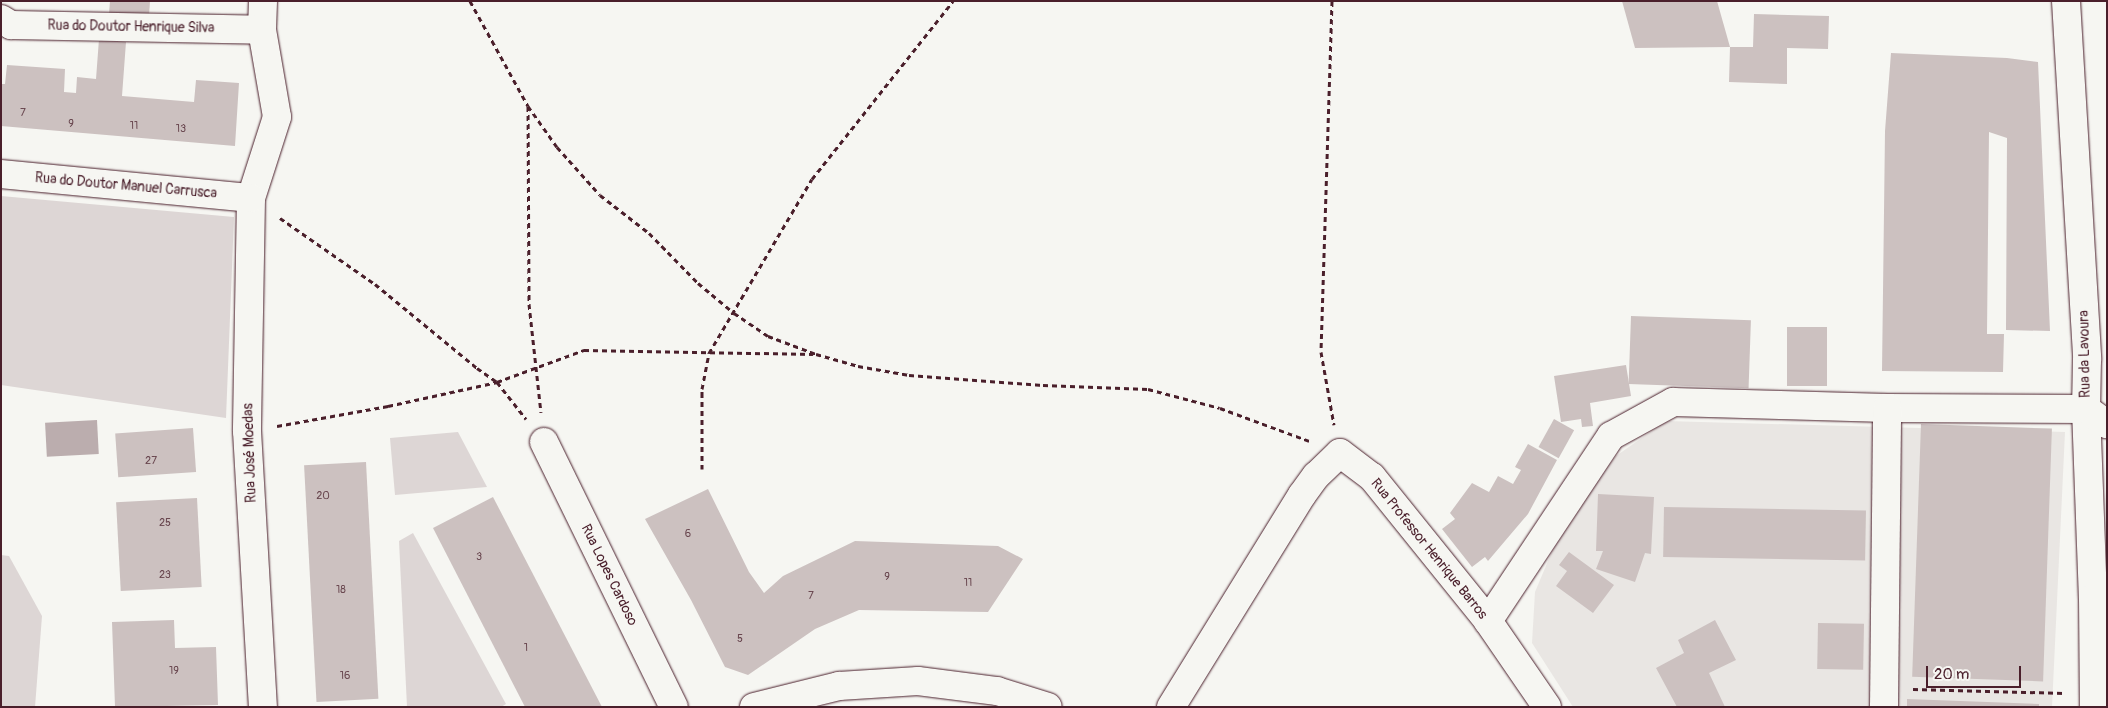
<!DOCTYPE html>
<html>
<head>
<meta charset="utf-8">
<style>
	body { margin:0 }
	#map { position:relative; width:2108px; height:708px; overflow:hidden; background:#f6f6f2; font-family:Pangolin,sans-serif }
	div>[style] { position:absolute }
	.built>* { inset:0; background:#e9e6e3 }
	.green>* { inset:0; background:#ddd6d5 }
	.water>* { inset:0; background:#bbadae; transform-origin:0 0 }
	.building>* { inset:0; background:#ccc1c0; transform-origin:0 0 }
	.path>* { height:3px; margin-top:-1.5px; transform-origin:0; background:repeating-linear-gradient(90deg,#4a1f2b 0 5px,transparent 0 9px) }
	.roads { filter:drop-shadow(0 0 1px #4a1f2b) drop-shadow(0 0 1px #4a1f2b) }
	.minor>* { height:28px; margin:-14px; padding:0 14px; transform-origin:14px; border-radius:14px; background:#f6f6f2 }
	span { translate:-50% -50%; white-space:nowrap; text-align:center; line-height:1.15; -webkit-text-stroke:4px #f6f6f2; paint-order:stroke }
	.number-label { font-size:11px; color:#6a4850 }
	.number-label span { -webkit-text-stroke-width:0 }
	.street-label { font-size:14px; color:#4a1f2b }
	.frame { position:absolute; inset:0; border:2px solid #4a1f2b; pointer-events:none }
	.scale { position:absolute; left:1926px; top:666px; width:95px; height:22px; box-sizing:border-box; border:2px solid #4a1f2b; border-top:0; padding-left:6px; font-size:15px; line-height:18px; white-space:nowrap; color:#4a1f2b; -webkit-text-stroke:4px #f6f6f2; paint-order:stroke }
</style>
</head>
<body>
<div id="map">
	<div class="built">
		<i style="clip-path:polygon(1666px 421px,2065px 432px,2052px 707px,1573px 707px,1532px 643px,1535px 592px,1566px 518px,1616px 456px)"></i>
	</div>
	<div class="green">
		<i style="clip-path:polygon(1px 196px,234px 217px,226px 418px,1px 385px)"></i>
		<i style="clip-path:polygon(458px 432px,487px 487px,395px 495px,390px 438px)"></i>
		<i style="clip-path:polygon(413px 533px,506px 704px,501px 707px,407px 707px,399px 541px)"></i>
		<i style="clip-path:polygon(1px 555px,9px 556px,42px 616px,35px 707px,1px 707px)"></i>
	</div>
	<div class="water">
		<i style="left:97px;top:420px;width:34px;height:52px;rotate:87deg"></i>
	</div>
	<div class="building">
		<i style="clip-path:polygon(110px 1px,150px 1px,149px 16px,109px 14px)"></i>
		<i style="clip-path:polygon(1622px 1px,1717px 1px,1730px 47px,1635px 48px)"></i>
		<i style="clip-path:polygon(1754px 14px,1829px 16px,1828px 49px,1787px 48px,1787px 84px,1729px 82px,1730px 47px,1753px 47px)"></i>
		<i style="clip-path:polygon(99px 39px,126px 42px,122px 96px,194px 102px,196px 80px,239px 83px,235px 146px,1px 126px,1px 84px,5px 84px,7px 65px,65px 69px,64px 92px,76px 93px,77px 77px,96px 79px)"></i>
		<i style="clip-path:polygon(1891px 53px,2007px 58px,2038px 62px,2050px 331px,2006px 330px,2007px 138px,1989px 132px,1987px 334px,2004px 334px,2003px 372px,1882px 371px,1885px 131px)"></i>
		<i style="left:1631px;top:316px;width:120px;height:68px;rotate:2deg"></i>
		<i style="left:1787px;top:327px;width:40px;height:59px"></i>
		<i style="clip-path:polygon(1626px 365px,1631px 396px,1590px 403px,1593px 426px,1582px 427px,1581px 419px,1561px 422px,1554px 376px)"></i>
		<i style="left:1554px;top:419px;width:23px;height:32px;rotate:29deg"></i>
		<i style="left:1921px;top:424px;width:131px;height:253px;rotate:2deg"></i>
		<i style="left:193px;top:428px;width:44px;height:78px;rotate:86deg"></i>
		<i style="clip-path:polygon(1528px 444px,1557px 460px,1528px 514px,1488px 561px,1485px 557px,1472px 567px,1442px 529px,1455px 519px,1450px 513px,1472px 483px,1489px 492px,1498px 476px,1513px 484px,1521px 470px,1515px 467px)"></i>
		<i style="left:366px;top:462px;width:237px;height:62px;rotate:87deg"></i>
		<i style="clip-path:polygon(708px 489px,749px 572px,764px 593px,783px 576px,855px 541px,998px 546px,1023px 559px,988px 612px,859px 610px,815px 629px,748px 675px,725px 667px,691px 600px,645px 519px)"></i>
		<i style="clip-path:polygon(1598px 494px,1654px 497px,1651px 554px,1645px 553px,1635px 582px,1596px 569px,1603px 551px,1596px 551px)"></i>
		<i style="clip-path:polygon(493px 497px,602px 707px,525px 707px,433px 528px)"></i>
		<i style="left:197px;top:498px;width:89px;height:81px;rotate:87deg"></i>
		<i style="left:1664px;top:507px;width:202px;height:50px;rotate:1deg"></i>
		<i style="clip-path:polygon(1569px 552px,1614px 585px,1593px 613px,1556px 586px,1567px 571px,1559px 565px)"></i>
		<i style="clip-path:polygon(174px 620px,175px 648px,216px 647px,218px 705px,115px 707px,112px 622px)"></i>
		<i style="clip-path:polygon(1715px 620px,1736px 660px,1709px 673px,1725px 707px,1677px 707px,1656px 668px,1684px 653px,1678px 640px)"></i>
		<i style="left:1818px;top:623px;width:46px;height:46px;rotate:1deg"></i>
		<i style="clip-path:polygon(1907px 699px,2039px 704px,2039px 707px,1907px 707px)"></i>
	</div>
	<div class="path">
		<i style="left:470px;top:1px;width:120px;rotate:61.1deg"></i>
		<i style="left:528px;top:106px;width:50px;rotate:54.7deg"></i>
		<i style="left:557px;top:147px;width:64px;rotate:48.1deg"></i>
		<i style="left:600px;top:195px;width:62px;rotate:37.8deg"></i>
		<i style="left:649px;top:233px;width:70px;rotate:45.6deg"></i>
		<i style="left:698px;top:283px;width:47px;rotate:39.8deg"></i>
		<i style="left:734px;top:313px;width:41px;rotate:34.1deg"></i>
		<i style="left:768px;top:336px;width:51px;rotate:20.6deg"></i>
		<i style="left:816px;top:354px;width:44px;rotate:15.9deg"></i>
		<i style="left:858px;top:366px;width:52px;rotate:10deg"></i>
		<i style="left:909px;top:375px;width:134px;rotate:4.3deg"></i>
		<i style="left:1043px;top:385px;width:105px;rotate:2.2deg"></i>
		<i style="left:1148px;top:389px;width:74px;rotate:14.8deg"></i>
		<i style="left:1220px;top:408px;width:95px;rotate:20.3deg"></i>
		<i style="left:1332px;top:1px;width:351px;rotate:91.8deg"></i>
		<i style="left:1321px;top:352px;width:74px;rotate:79.9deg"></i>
		<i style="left:528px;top:106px;width:198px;rotate:89.7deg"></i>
		<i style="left:529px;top:304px;width:109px;rotate:83.7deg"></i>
		<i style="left:280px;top:218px;width:116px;rotate:34.8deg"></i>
		<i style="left:375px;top:284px;width:132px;rotate:39.5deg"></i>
		<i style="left:477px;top:368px;width:24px;rotate:35deg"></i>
		<i style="left:497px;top:382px;width:47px;rotate:51.9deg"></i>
		<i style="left:277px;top:426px;width:113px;rotate:-10.2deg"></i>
		<i style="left:388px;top:406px;width:112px;rotate:-12.4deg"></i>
		<i style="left:497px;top:382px;width:93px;rotate:-20.2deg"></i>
		<i style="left:584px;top:350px;width:229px;rotate:1deg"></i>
		<i style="left:702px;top:469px;width:80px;rotate:-90deg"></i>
		<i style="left:702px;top:389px;width:37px;rotate:-79deg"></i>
		<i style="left:709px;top:353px;width:202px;rotate:-59.4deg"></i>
		<i style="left:812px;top:179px;width:227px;rotate:-51.6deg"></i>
		<i style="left:1913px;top:689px;width:151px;rotate:1.5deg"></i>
	</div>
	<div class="roads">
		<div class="minor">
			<i style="left:263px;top:1px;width:29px;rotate:92deg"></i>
			<i style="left:262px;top:30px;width:88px;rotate:80.2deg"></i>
			<i style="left:277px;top:117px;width:85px;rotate:107.8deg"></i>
			<i style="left:251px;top:198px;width:233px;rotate:91deg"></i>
			<i style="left:247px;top:431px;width:276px;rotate:86.7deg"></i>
			<i style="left:2066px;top:1px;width:359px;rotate:86.6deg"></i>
			<i style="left:2087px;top:359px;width:50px;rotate:91.1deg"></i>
			<i style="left:2086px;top:409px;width:189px;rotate:87.9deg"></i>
			<i style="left:2093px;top:598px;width:109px;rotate:89.5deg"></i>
			<i style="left:1px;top:19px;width:12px;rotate:31deg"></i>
			<i style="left:11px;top:25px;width:251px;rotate:1.1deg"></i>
			<i style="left:1px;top:174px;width:251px;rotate:5.5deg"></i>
			<i style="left:544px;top:442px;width:295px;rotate:63.9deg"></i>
			<i style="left:1488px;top:621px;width:222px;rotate:-56.4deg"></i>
			<i style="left:1611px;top:436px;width:71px;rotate:-28.7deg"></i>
			<i style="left:1673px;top:402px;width:214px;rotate:1.6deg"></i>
			<i style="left:1887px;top:408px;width:199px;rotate:0.3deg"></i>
			<i style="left:2086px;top:409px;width:26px;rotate:36deg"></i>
			<i style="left:754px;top:707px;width:88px;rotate:-13.9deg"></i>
			<i style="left:839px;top:686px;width:79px;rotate:-3.6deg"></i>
			<i style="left:918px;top:681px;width:80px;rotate:7.2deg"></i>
			<i style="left:997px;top:691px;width:53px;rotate:17.4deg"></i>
			<i style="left:1171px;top:707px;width:249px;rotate:-58.3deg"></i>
			<i style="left:1302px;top:495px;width:24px;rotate:-54deg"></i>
			<i style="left:1316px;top:476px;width:33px;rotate:-44deg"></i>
			<i style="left:1340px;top:453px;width:40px;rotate:37deg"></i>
			<i style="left:1372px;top:477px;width:185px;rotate:51.1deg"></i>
			<i style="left:1488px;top:621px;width:104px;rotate:55.5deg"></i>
			<i style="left:1884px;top:707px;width:299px;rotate:-89.4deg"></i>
		</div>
	</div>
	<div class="number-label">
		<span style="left:23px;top:113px">7</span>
		<span style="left:71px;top:124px">9</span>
		<span style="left:134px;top:126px">11</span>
		<span style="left:181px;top:129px">13</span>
		<span style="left:151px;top:461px">27</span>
		<span style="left:323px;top:496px">20</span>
		<span style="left:165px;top:523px">25</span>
		<span style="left:688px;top:534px">6</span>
		<span style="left:479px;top:557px">3</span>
		<span style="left:165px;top:575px">23</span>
		<span style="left:887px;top:577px">9</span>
		<span style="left:968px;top:583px">11</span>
		<span style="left:341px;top:590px">18</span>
		<span style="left:811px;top:596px">7</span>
		<span style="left:740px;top:639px">5</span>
		<span style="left:526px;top:648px">1</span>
		<span style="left:174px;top:671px">19</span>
		<span style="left:345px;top:676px">16</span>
	</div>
	<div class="street-label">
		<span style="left:131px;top:27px;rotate:1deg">Rua do Doutor Henrique Silva</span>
		<span style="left:126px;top:186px;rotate:5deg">Rua do Doutor Manuel Carrusca</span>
		<span style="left:2085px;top:354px;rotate:-91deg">Rua da Lavoura</span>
		<span style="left:250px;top:453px;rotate:-92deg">Rua José Moedas</span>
		<span style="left:1429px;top:549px;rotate:51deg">Rua Professor Henrique Barros</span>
		<span style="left:609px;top:575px;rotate:64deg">Rua Lopes Cardoso</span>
	</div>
	<div class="frame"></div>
	<div class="scale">20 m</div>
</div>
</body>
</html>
